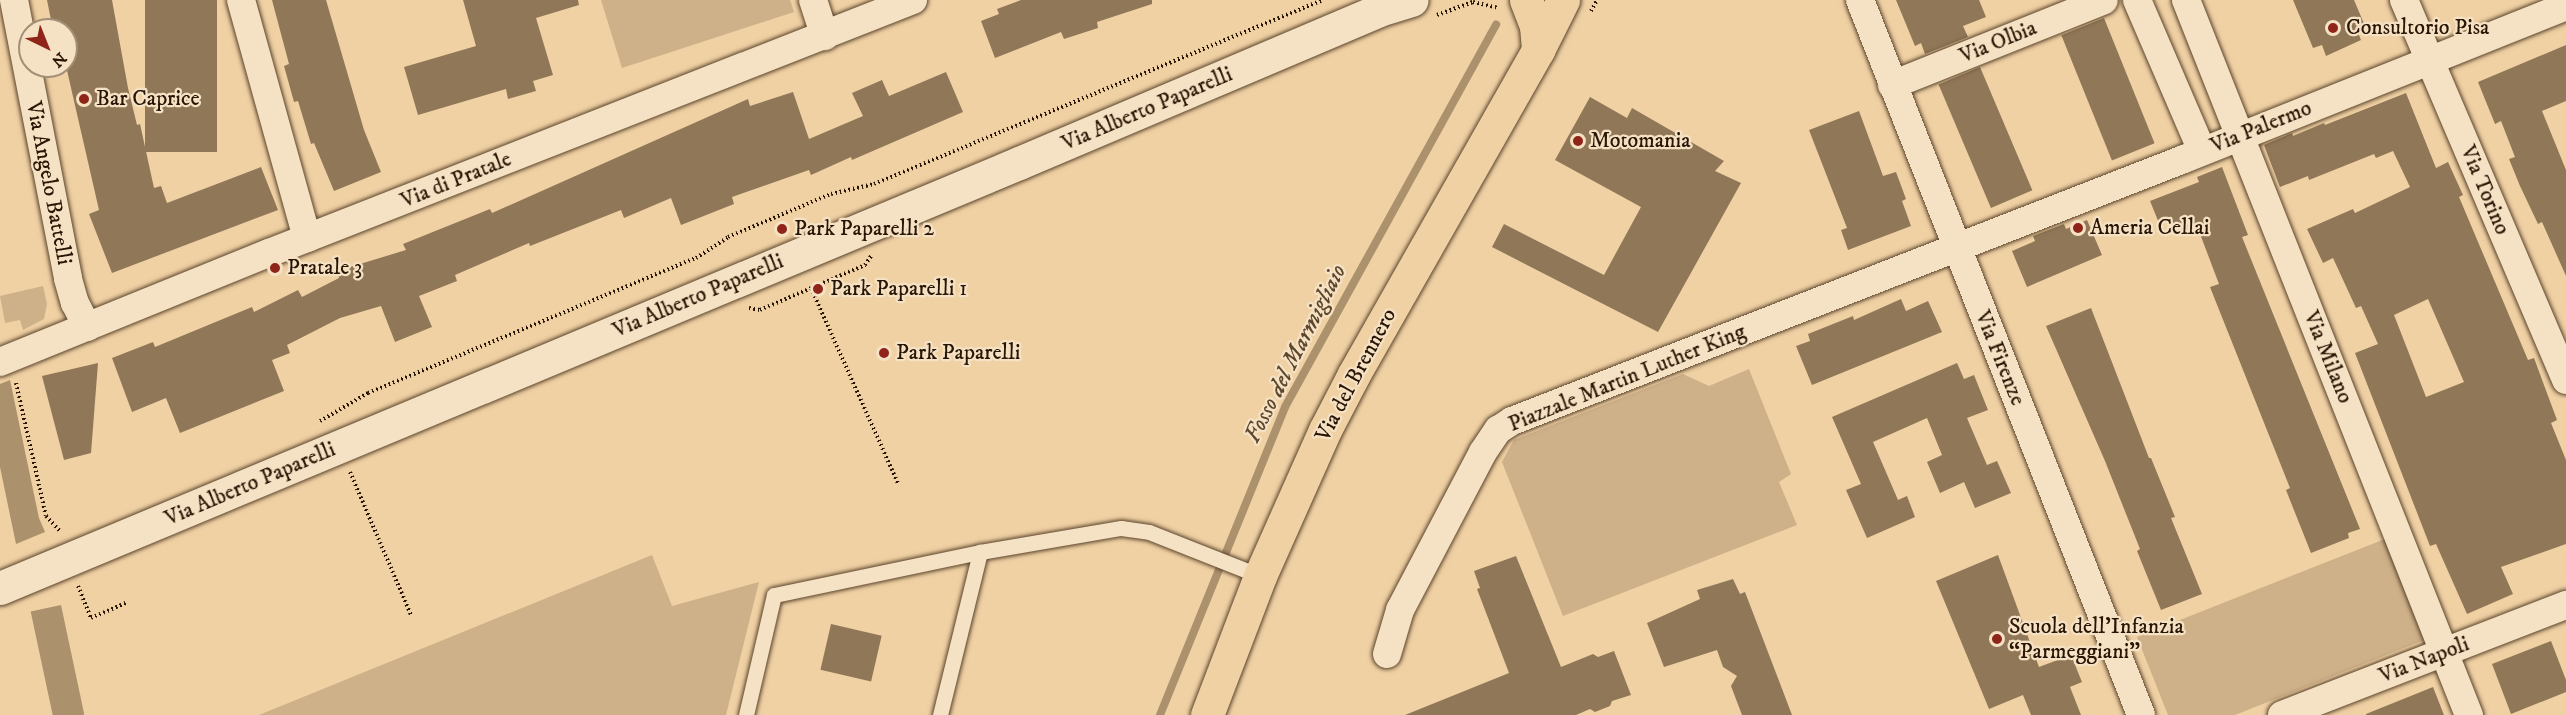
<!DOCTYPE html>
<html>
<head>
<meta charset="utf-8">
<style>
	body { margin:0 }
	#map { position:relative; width:2566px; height:715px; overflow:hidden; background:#f0d1a4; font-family:"IM FELL DW Pica",serif }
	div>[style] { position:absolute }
	.green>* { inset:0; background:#ceb189 }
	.water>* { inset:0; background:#ac916d; transform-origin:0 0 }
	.stream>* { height:8px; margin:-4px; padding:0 4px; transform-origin:4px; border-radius:4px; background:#ac916d }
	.building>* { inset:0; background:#907757; transform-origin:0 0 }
	.path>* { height:4px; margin-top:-2px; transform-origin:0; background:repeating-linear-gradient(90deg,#281503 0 1.5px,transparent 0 4.5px) }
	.roads { filter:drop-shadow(0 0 2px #5a442b) drop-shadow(0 0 2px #5a442b) }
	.service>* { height:15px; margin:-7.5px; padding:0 7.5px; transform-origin:7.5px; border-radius:7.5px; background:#f5e1c4 }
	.minor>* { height:28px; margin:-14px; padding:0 14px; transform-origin:14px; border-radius:14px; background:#f5e1c4 }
	.secondary>* { height:33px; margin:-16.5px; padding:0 16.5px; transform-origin:16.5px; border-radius:16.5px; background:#f5e1c4 }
	.primary>* { height:33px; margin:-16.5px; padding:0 16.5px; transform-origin:16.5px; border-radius:16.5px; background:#f0d1a4 }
	.dots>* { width:16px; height:16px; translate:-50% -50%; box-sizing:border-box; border:3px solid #f5e1c4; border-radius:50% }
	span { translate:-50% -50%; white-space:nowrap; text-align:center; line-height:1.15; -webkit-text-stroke:4.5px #f5e1c4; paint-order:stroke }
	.poi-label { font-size:22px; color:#281503 }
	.left { translate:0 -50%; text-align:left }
	.street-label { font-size:22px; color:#281503 }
	.water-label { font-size:24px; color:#5d472d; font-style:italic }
	.north { position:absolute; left:18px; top:18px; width:60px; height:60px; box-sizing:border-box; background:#f5e1c4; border:2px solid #a38f77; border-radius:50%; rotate:137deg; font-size:16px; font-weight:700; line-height:24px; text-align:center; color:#281503 }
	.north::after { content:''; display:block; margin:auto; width:21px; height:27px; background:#8f2418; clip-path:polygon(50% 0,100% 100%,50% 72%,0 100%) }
</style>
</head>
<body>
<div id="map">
	<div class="green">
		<i style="clip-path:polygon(601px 0,790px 0,794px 12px,622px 68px)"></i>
		<i style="clip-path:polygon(43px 286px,47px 304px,44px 319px,23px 330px,20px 320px,5px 323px,0 296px)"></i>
		<i style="clip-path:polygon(1749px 369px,1791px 474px,1779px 482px,1797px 525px,1563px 616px,1502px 462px,1514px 440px,1683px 374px,1709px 386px)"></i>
		<i style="clip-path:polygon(2385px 539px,2424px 640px,2235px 715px,2168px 715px,2137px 637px)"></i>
		<i style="clip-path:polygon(652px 555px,672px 606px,759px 582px,726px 715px,259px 715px)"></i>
	</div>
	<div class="water">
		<i style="clip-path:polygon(10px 380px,39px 518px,45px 532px,16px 544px,0 467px,0 384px)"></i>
		<i style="left:61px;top:605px;width:112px;height:31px;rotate:78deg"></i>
	</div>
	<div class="stream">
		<i style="left:1160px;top:715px;width:332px;rotate:-67.9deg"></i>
		<i style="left:1285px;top:407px;width:437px;rotate:-61.1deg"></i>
	</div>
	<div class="building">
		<i style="clip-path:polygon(47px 0,112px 0,128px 88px,137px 125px,140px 124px,154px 188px,161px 186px,167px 203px,261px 167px,278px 210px,112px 273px,89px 214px,99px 210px,66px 66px,66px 30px,53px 30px)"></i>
		<i style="left:145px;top:0;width:72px;height:152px"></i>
		<i style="clip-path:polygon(272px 0,326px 0,364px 130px,381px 172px,334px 191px,314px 143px,311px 144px,298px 101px,294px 102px,284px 66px,289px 64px)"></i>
		<i style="clip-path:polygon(463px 0,578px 0,579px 5px,536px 18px,553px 75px,533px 81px,536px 91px,508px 99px,506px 89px,418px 115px,404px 67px,476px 46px)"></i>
		<i style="clip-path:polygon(1021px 0,1152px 0,1152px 4px,1097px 22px,1098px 28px,1064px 39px,1061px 32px,995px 58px,981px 21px,999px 14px,997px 9px)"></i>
		<i style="clip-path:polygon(1896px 0,1979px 0,1986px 17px,1963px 26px,1968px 37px,1925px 54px,1921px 43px,1915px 46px)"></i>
		<i style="clip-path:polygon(2293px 0,2354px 0,2365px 26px,2357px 30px,2361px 40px,2326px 56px,2322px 45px,2313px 48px)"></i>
		<i style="left:2104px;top:18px;width:135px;height:46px;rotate:68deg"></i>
		<i style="clip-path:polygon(2566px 45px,2566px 101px,2542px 111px,2566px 170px,2566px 276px,2542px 222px,2538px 224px,2520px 186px,2509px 159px,2515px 157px,2501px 121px,2495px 124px,2478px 82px)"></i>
		<i style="left:1980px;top:67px;width:134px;height:45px;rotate:67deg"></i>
		<i style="clip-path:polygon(946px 72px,963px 112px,852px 160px,851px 157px,811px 175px,809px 170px,732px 197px,734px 204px,681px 225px,671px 198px,624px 218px,621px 210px,530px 246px,529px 243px,455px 275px,457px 281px,419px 296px,432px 327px,395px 342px,381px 306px,340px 318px,287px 345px,290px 353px,272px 360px,284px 391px,180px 433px,166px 398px,132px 412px,112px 358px,153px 342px,155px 347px,252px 307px,254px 312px,298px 290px,302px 297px,339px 278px,337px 271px,406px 250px,403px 244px,490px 209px,492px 213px,748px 99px,750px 106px,793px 92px,809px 139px,863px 116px,852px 93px,882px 80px,889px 96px)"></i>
		<i style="clip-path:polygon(evenodd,2406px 93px,2436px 168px,2448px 162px,2463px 195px,2459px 197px,2528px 360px,2534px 358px,2557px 420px,2551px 423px,2566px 460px,2566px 544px,2501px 567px,2513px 594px,2467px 614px,2436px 544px,2430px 546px,2355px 353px,2378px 344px,2361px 306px,2356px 308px,2333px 258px,2323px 263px,2307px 229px,2353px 209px,2355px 213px,2410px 187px,2393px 151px,2376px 158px,2374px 154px,2309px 180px,2308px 176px,2280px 187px,2264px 145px,2292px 133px,2293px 136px,2324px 123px,2325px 125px,2406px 93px,2428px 299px,2464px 382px,2426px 397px,2394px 315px,2428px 299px)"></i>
		<i style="clip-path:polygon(1590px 97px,1627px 118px,1632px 108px,1724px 161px,1715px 171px,1741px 183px,1658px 332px,1492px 247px,1504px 224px,1604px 275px,1641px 207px,1555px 160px)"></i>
		<i style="clip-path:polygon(1859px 111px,1883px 176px,1896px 172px,1906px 199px,1902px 201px,1911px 226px,1848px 250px,1841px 230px,1847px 228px,1809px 130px)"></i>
		<i style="clip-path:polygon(2222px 167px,2248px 235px,2242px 237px,2360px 529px,2348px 533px,2349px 538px,2311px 553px,2286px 490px,2290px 488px,2210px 287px,2219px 284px,2197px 226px,2176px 234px,2171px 218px,2159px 223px,2150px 201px,2199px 182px,2197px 177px)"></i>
		<i style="clip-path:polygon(2087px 220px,2102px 255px,2027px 287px,2012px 251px,2035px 241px,2033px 236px,2064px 224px,2066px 229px)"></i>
		<i style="clip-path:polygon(1901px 299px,1906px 311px,1928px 301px,1942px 332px,1812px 385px,1796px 346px,1810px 341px,1808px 334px,1853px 316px,1854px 320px)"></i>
		<i style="clip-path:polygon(2091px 308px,2149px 458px,2151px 458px,2175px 517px,2171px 518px,2202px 594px,2161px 610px,2137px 551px,2140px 549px,2105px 461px,2046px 326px)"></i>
		<i style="clip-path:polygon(98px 363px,91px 453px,64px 460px,42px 376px)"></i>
		<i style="clip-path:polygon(1957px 363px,1964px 379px,1974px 375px,1988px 410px,1967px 418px,1987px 465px,1997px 461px,2011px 493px,1975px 508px,1964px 482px,1940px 493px,1927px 462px,1942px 455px,1927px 418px,1873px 442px,1898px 500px,1907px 496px,1915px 517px,1867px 538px,1846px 490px,1861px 484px,1832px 417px)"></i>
		<i style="clip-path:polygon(1998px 555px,2039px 667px,2071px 655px,2082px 682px,2070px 687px,2081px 715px,2031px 715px,2023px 695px,1989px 709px,1936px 581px)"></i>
		<i style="clip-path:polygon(1516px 556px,1561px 667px,1593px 654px,1598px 657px,1614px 651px,1631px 695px,1612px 701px,1610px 706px,1595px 712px,1590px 709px,1576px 715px,1405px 715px,1509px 673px,1477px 589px,1480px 588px,1474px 571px)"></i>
		<i style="clip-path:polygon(1733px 579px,1740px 594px,1745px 592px,1792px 715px,1742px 715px,1731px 686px,1737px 676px,1723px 667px,1717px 650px,1664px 667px,1647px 623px,1700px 599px,1697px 590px)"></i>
		<i style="left:831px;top:624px;width:52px;height:47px;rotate:13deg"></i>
		<i style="clip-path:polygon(2551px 641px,2566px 680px,2566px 692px,2511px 714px,2492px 664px)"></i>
		<i style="clip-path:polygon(2433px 687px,2444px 715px,2366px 715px,2366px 714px)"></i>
	</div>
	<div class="path">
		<i style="left:1591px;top:11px;width:13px;rotate:-61deg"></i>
		<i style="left:1437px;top:15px;width:38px;rotate:-20deg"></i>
		<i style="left:1473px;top:2px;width:26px;rotate:13deg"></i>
		<i style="left:811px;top:288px;width:214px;rotate:66deg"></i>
		<i style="left:749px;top:308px;width:11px;rotate:10deg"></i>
		<i style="left:760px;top:310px;width:56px;rotate:-23.3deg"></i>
		<i style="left:811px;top:288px;width:59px;rotate:-23.1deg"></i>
		<i style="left:865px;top:265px;width:11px;rotate:-56deg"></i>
		<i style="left:16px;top:383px;width:136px;rotate:77.3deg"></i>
		<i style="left:46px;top:516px;width:21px;rotate:47deg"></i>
		<i style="left:320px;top:421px;width:56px;rotate:-30.3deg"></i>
		<i style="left:368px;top:393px;width:355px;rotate:-22.4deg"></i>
		<i style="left:696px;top:258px;width:38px;rotate:-33deg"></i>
		<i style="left:728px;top:237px;width:112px;rotate:-22.7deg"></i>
		<i style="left:831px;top:194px;width:44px;rotate:-13.1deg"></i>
		<i style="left:874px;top:184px;width:484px;rotate:-22.3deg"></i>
		<i style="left:350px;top:472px;width:155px;rotate:66.9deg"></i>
		<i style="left:78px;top:586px;width:35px;rotate:68deg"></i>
		<i style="left:91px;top:618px;width:40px;rotate:-23.4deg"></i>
	</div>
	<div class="roads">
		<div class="service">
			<i style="left:746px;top:715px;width:123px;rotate:-76.9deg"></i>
			<i style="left:774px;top:595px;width:210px;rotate:-11.8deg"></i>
			<i style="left:980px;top:552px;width:143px;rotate:-9.7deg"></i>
			<i style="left:1121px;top:528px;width:28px;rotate:8deg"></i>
			<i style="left:1149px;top:532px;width:119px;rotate:21.6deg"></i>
			<i style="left:940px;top:715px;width:168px;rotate:-76.2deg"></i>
		</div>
		<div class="minor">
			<i style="left:14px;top:0;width:284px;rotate:79deg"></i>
			<i style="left:68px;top:279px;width:25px;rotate:74deg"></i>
			<i style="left:75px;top:303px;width:27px;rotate:63deg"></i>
			<i style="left:241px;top:0;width:247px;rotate:74.5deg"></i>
			<i style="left:813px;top:0;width:38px;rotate:72deg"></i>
			<i style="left:1860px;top:0;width:768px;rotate:68.54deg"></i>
			<i style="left:2137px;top:0;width:164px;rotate:66.7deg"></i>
			<i style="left:2186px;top:0;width:769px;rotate:68.41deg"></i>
			<i style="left:2404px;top:0;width:413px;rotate:66.9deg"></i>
			<i style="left:1892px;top:85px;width:228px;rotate:-21.8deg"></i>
			<i style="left:0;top:362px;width:290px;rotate:-22.1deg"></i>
			<i style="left:269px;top:253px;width:692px;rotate:-21.45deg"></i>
			<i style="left:1387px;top:654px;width:46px;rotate:-73.5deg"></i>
			<i style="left:1400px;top:610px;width:178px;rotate:-62.3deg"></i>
			<i style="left:1483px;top:452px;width:27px;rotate:-56deg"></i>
			<i style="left:1498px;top:430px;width:17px;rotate:-33deg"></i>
			<i style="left:1512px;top:421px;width:721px;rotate:-21.3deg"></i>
			<i style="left:2184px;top:159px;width:412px;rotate:-21.8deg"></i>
			<i style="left:2282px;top:715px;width:305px;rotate:-21.2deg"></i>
		</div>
		<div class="secondary">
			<i style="left:0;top:588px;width:1104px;rotate:-22.64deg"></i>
			<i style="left:1019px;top:163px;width:391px;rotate:-23deg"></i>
			<i style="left:1379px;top:10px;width:34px;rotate:-17deg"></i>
		</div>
		<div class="primary">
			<i style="left:1526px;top:0;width:28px;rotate:69deg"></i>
			<i style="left:1536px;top:26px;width:24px;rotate:85deg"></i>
			<i style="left:1207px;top:715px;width:149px;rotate:-69.1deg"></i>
			<i style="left:1260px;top:576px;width:160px;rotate:-66deg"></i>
			<i style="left:1325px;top:430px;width:63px;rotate:-62.6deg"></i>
			<i style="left:1354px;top:374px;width:373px;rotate:-60.4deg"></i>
			<i style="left:1538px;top:50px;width:56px;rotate:-63.4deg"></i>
		</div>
	</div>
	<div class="dots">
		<i style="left:2333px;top:28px;background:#8f2418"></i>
		<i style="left:84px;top:99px;background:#8f2418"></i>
		<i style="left:1578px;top:141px;background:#8f2418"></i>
		<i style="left:2078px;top:228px;background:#8f2418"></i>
		<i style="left:782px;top:229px;background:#8f2418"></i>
		<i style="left:275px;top:268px;background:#8f2418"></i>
		<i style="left:818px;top:289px;background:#8f2418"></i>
		<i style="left:884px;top:353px;background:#8f2418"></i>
		<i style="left:1997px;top:639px;background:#8f2418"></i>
	</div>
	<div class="poi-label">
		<span class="left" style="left:2346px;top:28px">Consultorio Pisa</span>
		<span class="left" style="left:96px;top:99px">Bar Caprice</span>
		<span class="left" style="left:1590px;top:141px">Motomania</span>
		<span class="left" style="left:2090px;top:228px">Ameria Cellai</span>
		<span class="left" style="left:794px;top:229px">Park Paparelli 2</span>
		<span class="left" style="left:287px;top:268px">Pratale 3</span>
		<span class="left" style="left:830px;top:289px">Park Paparelli 1</span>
		<span class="left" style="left:896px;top:353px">Park Paparelli</span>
		<span class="left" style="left:2009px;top:639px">Scuola dell’Infanzia<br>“Parmeggiani”</span>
	</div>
	<div class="street-label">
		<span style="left:1998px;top:42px;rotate:-22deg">Via Olbia</span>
		<span style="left:1147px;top:109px;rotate:-23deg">Via Alberto Paparelli</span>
		<span style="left:2261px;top:127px;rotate:-22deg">Via Palermo</span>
		<span style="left:456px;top:180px;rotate:-22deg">Via di Pratale</span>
		<span style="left:49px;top:183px;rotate:79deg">Via Angelo Battelli</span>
		<span style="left:2485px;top:190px;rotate:67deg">Via Torino</span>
		<span style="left:698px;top:296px;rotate:-23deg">Via Alberto Paparelli</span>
		<span style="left:2328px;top:357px;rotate:68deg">Via Milano</span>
		<span style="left:2000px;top:358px;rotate:68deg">Via Firenze</span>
		<span style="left:1356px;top:375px;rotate:-62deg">Via del Brennero</span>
		<span style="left:1627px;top:378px;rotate:-22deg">Piazzale Martin Luther King</span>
		<span style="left:250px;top:484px;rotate:-23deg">Via Alberto Paparelli</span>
		<span style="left:2424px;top:660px;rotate:-21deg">Via Napoli</span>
	</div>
	<div class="water-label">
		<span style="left:1296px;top:354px;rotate:-63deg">Fosso del Marmigliaio</span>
	</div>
	<div class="north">N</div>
</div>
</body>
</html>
